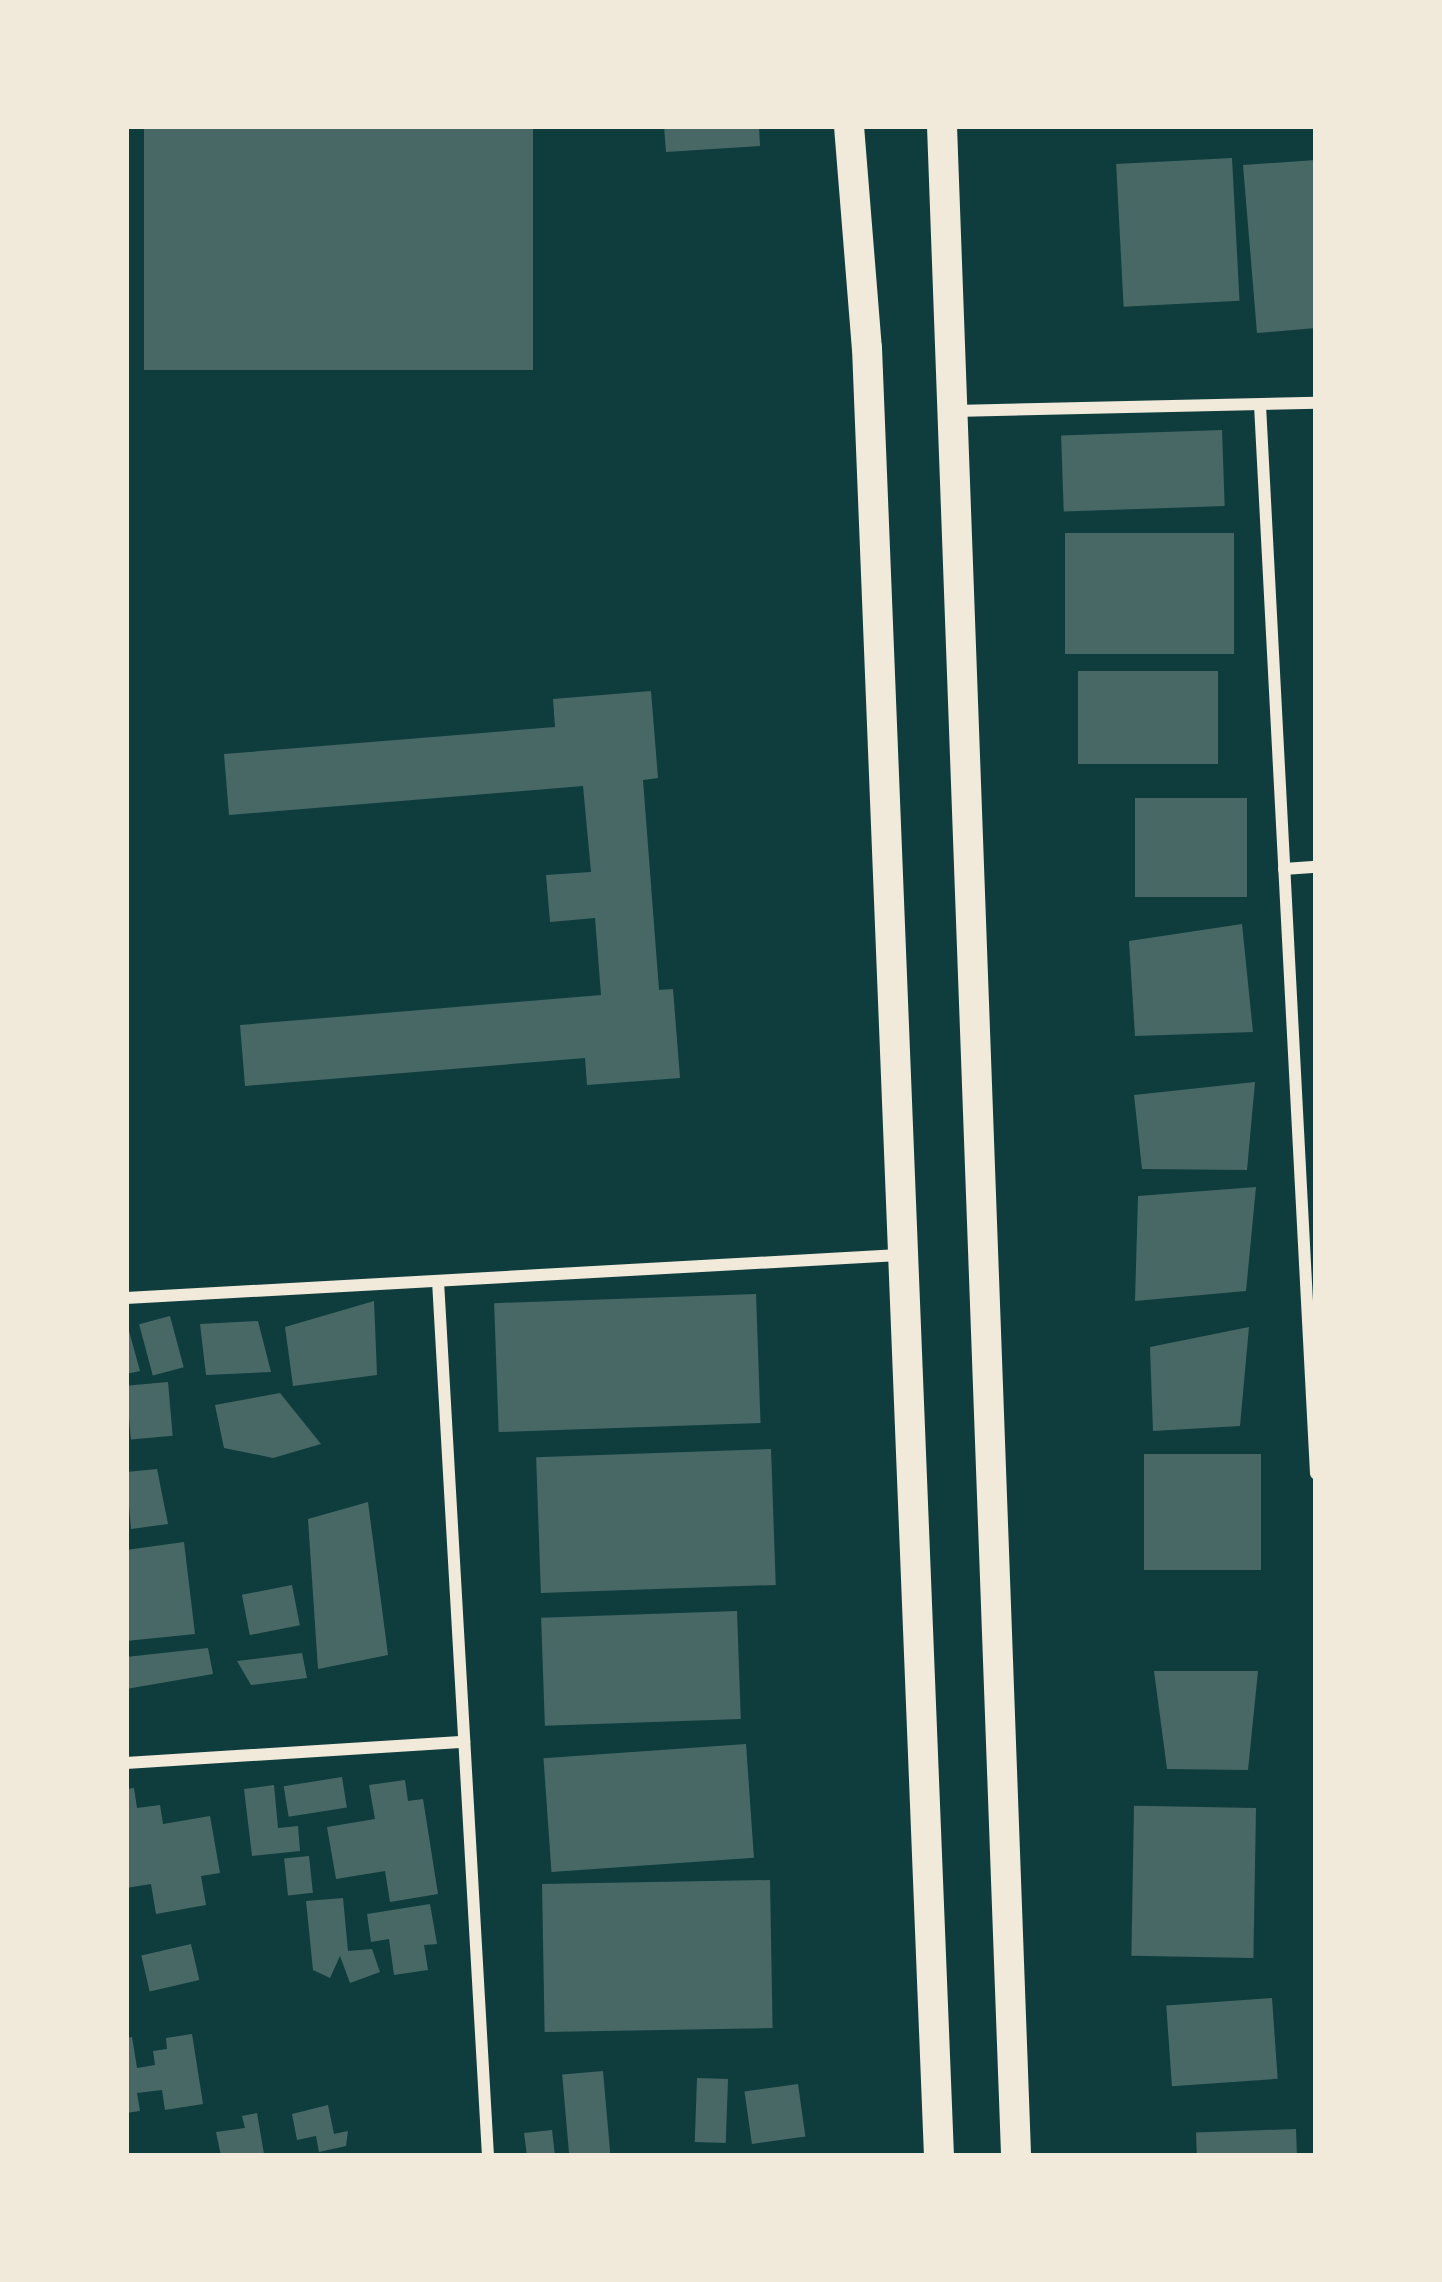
<!DOCTYPE html>
<html>
<head>
<meta charset="utf-8">
<style>
	body { margin:0 }
	#map { position:relative; width:1442px; height:2282px; overflow:hidden; background:#0f3d3e; font-family:"Open Sans",sans-serif }
	div>[style] { position:absolute }
	.building>* { inset:0; background:#486865; transform-origin:0 0 }
	.minor>* { height:12px; margin:-6px; padding:0 6px; transform-origin:6px; border-radius:6px; background:#f1e9da }
	.primary>* { height:30px; margin:-15px; padding:0 15px; transform-origin:15px; border-radius:15px; background:#f1e9da }
	span { translate:-50% -50%; white-space:nowrap; text-align:center; line-height:1.15; -webkit-text-stroke:9px #f1e9da; paint-order:stroke }
	.frame { position:absolute; inset:0; border:129px solid #f1e9da; pointer-events:none }
</style>
</head>
<body>
<div id="map">
	<div class="building">
		<i style="left:144px;top:126px;width:389px;height:244px"></i>
		<i style="clip-path:polygon(664px 126px,759px 126px,760px 146px,666px 152px)"></i>
		<i style="left:1232px;top:158px;width:143px;height:116px;rotate:87deg"></i>
		<i style="clip-path:polygon(1316px 160px,1316px 328px,1257px 333px,1243px 165px)"></i>
		<i style="left:1222px;top:430px;width:76px;height:161px;rotate:88deg"></i>
		<i style="left:1234px;top:533px;width:121px;height:169px;rotate:90deg"></i>
		<i style="left:1078px;top:671px;width:140px;height:93px"></i>
		<i style="clip-path:polygon(651px 691px,658px 778px,643px 780px,659px 990px,673px 989px,680px 1078px,587px 1085px,585px 1058px,245px 1086px,240px 1025px,601px 995px,595px 918px,550px 922px,546px 875px,591px 872px,583px 786px,229px 815px,224px 754px,555px 727px,553px 699px)"></i>
		<i style="left:1247px;top:798px;width:99px;height:112px;rotate:90deg"></i>
		<i style="clip-path:polygon(1242px 924px,1253px 1032px,1135px 1036px,1129px 941px)"></i>
		<i style="clip-path:polygon(1255px 1082px,1247px 1170px,1142px 1169px,1134px 1095px)"></i>
		<i style="clip-path:polygon(1256px 1187px,1246px 1291px,1135px 1301px,1138px 1196px)"></i>
		<i style="left:756px;top:1294px;width:129px;height:262px;rotate:88deg"></i>
		<i style="clip-path:polygon(374px 1301px,377px 1375px,293px 1386px,285px 1327px)"></i>
		<i style="left:170px;top:1316px;width:53px;height:32px;rotate:75deg"></i>
		<i style="clip-path:polygon(126px 1320px,140px 1371px,126px 1374px)"></i>
		<i style="clip-path:polygon(258px 1321px,271px 1372px,206px 1375px,200px 1324px)"></i>
		<i style="clip-path:polygon(1249px 1327px,1240px 1426px,1153px 1431px,1150px 1347px)"></i>
		<i style="left:168px;top:1382px;width:54px;height:42px;rotate:85deg"></i>
		<i style="clip-path:polygon(280px 1393px,321px 1444px,273px 1458px,224px 1448px,215px 1405px)"></i>
		<i style="left:771px;top:1449px;width:136px;height:235px;rotate:88deg"></i>
		<i style="left:1261px;top:1454px;width:116px;height:117px;rotate:90deg"></i>
		<i style="clip-path:polygon(157px 1469px,168px 1524px,131px 1529px,126px 1472px)"></i>
		<i style="clip-path:polygon(368px 1502px,388px 1655px,318px 1669px,308px 1519px)"></i>
		<i style="clip-path:polygon(184px 1542px,195px 1634px,126px 1641px,126px 1550px)"></i>
		<i style="left:292px;top:1585px;width:41px;height:51px;rotate:79deg"></i>
		<i style="left:737px;top:1611px;width:108px;height:196px;rotate:88deg"></i>
		<i style="clip-path:polygon(208px 1648px,213px 1674px,126px 1689px,126px 1657px)"></i>
		<i style="clip-path:polygon(302px 1653px,307px 1678px,251px 1685px,237px 1661px)"></i>
		<i style="clip-path:polygon(1154px 1671px,1258px 1671px,1248px 1770px,1167px 1769px)"></i>
		<i style="left:746px;top:1744px;width:114px;height:203px;rotate:86deg"></i>
		<i style="left:342px;top:1777px;width:31px;height:59px;rotate:81deg"></i>
		<i style="clip-path:polygon(405px 1780px,408px 1801px,423px 1799px,438px 1894px,390px 1902px,385px 1871px,336px 1879px,327px 1827px,375px 1819px,369px 1785px)"></i>
		<i style="clip-path:polygon(274px 1785px,278px 1828px,298px 1826px,300px 1851px,252px 1856px,244px 1789px)"></i>
		<i style="clip-path:polygon(134px 1788px,137px 1808px,160px 1805px,163px 1824px,210px 1816px,220px 1873px,201px 1876px,206px 1905px,156px 1914px,151px 1884px,126px 1888px,126px 1789px)"></i>
		<i style="left:1256px;top:1808px;width:150px;height:122px;rotate:91deg"></i>
		<i style="left:309px;top:1856px;width:37px;height:25px;rotate:84deg"></i>
		<i style="left:770px;top:1880px;width:148px;height:228px;rotate:89deg"></i>
		<i style="clip-path:polygon(343px 1898px,348px 1951px,372px 1949px,380px 1972px,350px 1983px,340px 1956px,330px 1978px,313px 1970px,306px 1901px)"></i>
		<i style="clip-path:polygon(430px 1904px,437px 1944px,424px 1945px,428px 1970px,394px 1975px,389px 1939px,371px 1942px,367px 1914px)"></i>
		<i style="left:191px;top:1944px;width:37px;height:51px;rotate:77deg"></i>
		<i style="left:1272px;top:1998px;width:81px;height:106px;rotate:86deg"></i>
		<i style="clip-path:polygon(192px 2034px,203px 2104px,165px 2110px,162px 2090px,137px 2093px,140px 2111px,126px 2113px,126px 2038px,132px 2037px,137px 2068px,155px 2065px,153px 2051px,167px 2049px,166px 2038px)"></i>
		<i style="left:603px;top:2071px;width:85px;height:41px;rotate:85deg"></i>
		<i style="left:697px;top:2078px;width:31px;height:64px;rotate:2deg"></i>
		<i style="left:798px;top:2084px;width:53px;height:54px;rotate:82deg"></i>
		<i style="clip-path:polygon(328px 2105px,334px 2134px,348px 2131px,346px 2146px,319px 2152px,316px 2136px,297px 2140px,292px 2114px)"></i>
		<i style="clip-path:polygon(257px 2113px,264px 2154px,221px 2156px,216px 2132px,245px 2128px,242px 2116px)"></i>
		<i style="left:1296px;top:2129px;width:27px;height:100px;rotate:88deg"></i>
		<i style="clip-path:polygon(552px 2130px,555px 2156px,527px 2156px,524px 2133px)"></i>
	</div>
	<div class="minor">
		<i style="left:1260px;top:405px;width:1070px;rotate:87deg"></i>
		<i style="left:954px;top:411px;width:362px;rotate:-1.3deg"></i>
		<i style="left:1284px;top:869px;width:32px;rotate:-4deg"></i>
		<i style="left:438px;top:1281px;width:876px;rotate:86.73deg"></i>
		<i style="left:126px;top:1298px;width:774px;rotate:-3.18deg"></i>
		<i style="left:126px;top:1763px;width:339px;rotate:-3.6deg"></i>
	</div>
	<div class="primary">
		<i style="left:849px;top:126px;width:223px;rotate:85.4deg"></i>
		<i style="left:867px;top:348px;width:1809px;rotate:87.72deg"></i>
		<i style="left:942px;top:126px;width:2031px;rotate:87.91deg"></i>
	</div>
	<div class="frame"></div>
</div>
</body>
</html>
